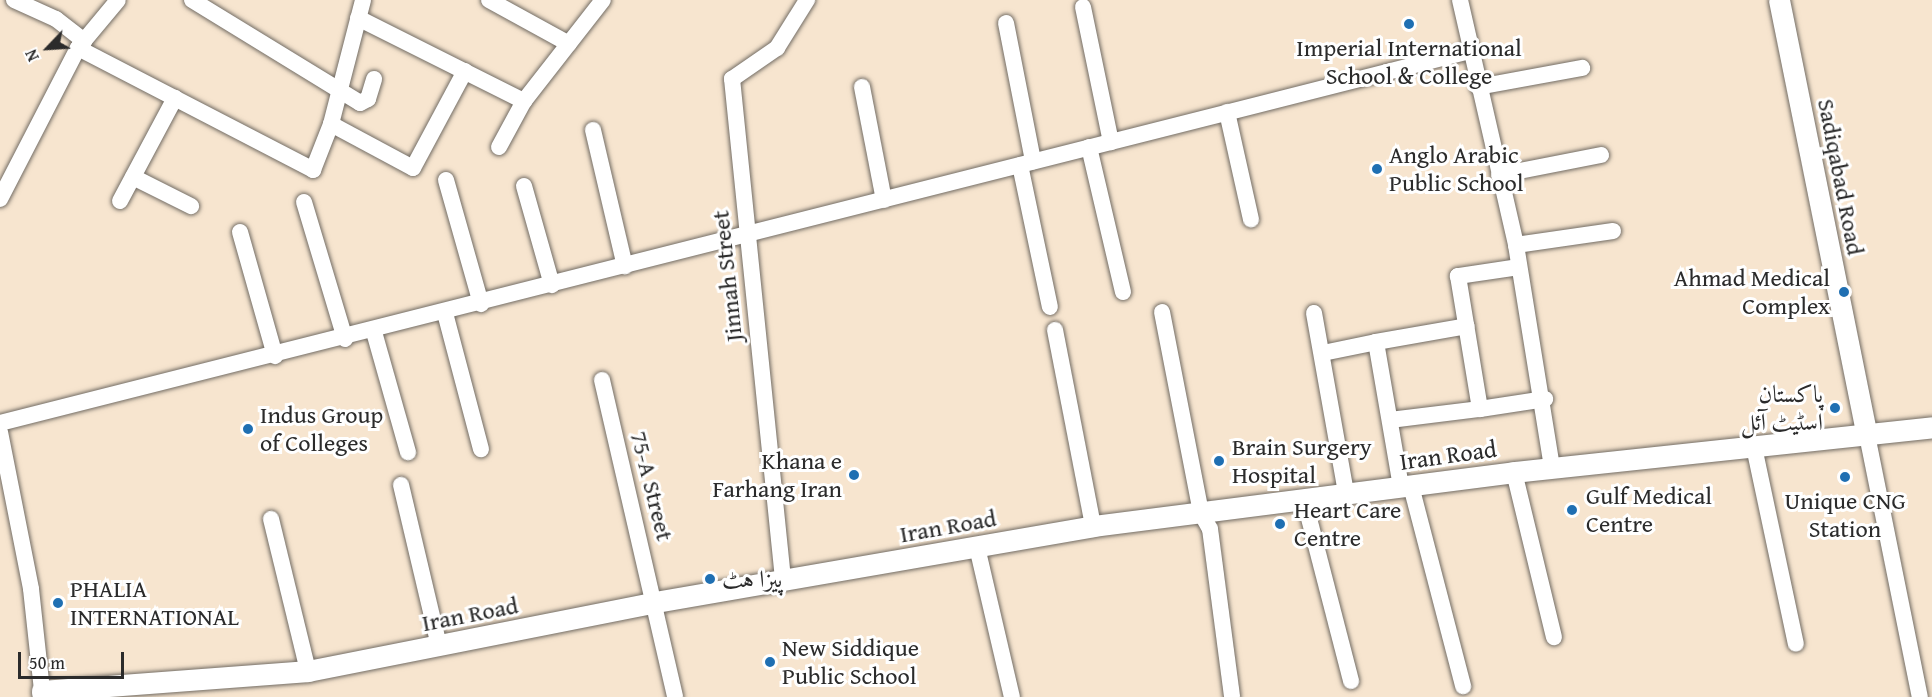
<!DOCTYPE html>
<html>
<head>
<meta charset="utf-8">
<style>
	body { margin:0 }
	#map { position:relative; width:1932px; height:697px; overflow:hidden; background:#f7e5cf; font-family:"Gentium Book Plus",Amiri,serif }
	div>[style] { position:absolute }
	.roads { filter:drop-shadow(0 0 2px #726c64) drop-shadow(0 0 2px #726c64) }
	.minor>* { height:16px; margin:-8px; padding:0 8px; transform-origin:8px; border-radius:8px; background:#fff }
	.major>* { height:21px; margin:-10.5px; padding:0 10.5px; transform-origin:10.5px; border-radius:10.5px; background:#fff }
	.dots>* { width:16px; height:16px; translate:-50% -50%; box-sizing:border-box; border:3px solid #fff; border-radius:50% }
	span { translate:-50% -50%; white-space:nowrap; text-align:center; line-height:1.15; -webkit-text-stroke:6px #fff; paint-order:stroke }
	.poi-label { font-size:24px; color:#2b2b2b }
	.left { translate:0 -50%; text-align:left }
	.right { translate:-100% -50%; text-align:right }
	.street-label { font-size:24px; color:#2b2b2b }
	.north { position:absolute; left:18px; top:18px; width:60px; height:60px; -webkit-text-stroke:4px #fff; paint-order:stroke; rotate:245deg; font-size:16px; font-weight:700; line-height:24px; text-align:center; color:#2b2b2b }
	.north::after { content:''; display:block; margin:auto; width:21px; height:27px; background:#2b2b2b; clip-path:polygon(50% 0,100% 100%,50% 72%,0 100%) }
	.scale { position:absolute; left:18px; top:652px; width:106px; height:27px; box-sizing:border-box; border:3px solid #2b2b2b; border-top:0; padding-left:8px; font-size:18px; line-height:21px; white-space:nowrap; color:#2b2b2b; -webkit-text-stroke:4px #fff; paint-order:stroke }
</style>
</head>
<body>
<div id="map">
	<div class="roads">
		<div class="minor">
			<i style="left:14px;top:0;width:46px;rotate:24.3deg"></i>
			<i style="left:56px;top:19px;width:36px;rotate:38deg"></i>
			<i style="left:192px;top:0;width:197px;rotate:31.5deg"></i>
			<i style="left:360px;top:103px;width:9px;rotate:-27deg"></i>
			<i style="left:368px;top:99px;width:21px;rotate:-73deg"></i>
			<i style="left:489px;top:0;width:91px;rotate:28.8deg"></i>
			<i style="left:1460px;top:0;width:251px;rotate:77.1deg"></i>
			<i style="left:1516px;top:245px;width:226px;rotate:80.8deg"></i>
			<i style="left:1083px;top:7px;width:138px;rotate:78.3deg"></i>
			<i style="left:358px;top:18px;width:186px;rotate:26.6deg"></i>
			<i style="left:1006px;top:23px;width:141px;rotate:78.9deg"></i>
			<i style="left:78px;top:48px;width:265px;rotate:27.4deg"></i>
			<i style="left:313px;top:170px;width:49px;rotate:-68.6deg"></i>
			<i style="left:331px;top:124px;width:128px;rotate:-75.5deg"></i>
			<i style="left:862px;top:87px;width:115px;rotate:79deg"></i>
			<i style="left:1478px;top:87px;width:106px;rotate:-10.4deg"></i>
			<i style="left:1227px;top:112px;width:110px;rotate:77.4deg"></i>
			<i style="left:331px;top:124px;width:93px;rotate:28.2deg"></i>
			<i style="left:413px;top:168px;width:110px;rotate:-61.8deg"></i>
			<i style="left:593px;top:130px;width:140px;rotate:76.8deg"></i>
			<i style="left:499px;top:147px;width:52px;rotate:-61.5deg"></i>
			<i style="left:524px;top:101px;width:128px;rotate:-52deg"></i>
			<i style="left:1089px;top:147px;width:149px;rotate:76.8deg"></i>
			<i style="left:1020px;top:165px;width:145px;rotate:78.1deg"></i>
			<i style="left:1499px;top:175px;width:104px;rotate:-11.1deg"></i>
			<i style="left:133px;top:177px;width:65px;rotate:26.6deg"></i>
			<i style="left:446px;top:180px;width:129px;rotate:74.2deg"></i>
			<i style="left:524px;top:186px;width:103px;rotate:74.2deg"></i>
			<i style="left:0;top:199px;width:170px;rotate:-62.7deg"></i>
			<i style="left:78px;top:48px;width:62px;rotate:-50.2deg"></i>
			<i style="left:120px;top:201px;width:117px;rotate:-61.9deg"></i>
			<i style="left:304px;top:202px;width:143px;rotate:73.3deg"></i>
			<i style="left:240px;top:232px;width:129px;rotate:74.2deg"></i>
			<i style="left:1516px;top:245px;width:98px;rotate:-8.2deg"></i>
			<i style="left:1519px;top:267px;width:62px;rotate:171.6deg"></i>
			<i style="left:1458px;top:276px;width:135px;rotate:80.6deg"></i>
			<i style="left:1480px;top:409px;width:66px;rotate:-8.7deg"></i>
			<i style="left:1162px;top:312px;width:205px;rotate:79deg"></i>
			<i style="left:1201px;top:513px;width:18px;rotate:61deg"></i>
			<i style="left:1210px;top:529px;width:169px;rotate:82.5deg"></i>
			<i style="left:445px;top:313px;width:141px;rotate:75.2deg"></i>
			<i style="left:1314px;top:313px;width:183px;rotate:79.9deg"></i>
			<i style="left:1055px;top:330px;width:200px;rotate:79deg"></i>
			<i style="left:374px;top:332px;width:125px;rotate:74.2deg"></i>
			<i style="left:1376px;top:342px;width:92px;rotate:-10deg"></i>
			<i style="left:1323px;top:353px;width:54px;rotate:-11.7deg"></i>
			<i style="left:1376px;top:342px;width:147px;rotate:80.2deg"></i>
			<i style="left:602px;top:380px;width:325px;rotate:77deg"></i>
			<i style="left:1390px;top:420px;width:91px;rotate:-7deg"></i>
			<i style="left:0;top:423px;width:1516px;rotate:-14.2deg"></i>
			<i style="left:0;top:432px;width:160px;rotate:78.8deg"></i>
			<i style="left:31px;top:589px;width:103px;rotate:83.8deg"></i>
			<i style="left:1867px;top:435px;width:267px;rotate:78.6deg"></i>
			<i style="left:1754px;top:447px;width:201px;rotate:78deg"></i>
			<i style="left:1514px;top:472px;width:170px;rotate:76.4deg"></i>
			<i style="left:401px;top:485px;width:165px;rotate:76.7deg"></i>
			<i style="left:1411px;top:486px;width:207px;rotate:75.4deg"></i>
			<i style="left:1304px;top:499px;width:188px;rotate:75.5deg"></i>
			<i style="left:271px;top:519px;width:156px;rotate:76.3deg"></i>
			<i style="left:977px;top:547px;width:154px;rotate:76.9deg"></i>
			<i style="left:783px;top:579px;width:503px;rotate:-95.82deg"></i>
			<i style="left:732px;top:79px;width:55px;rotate:-34.6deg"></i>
			<i style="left:777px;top:48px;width:57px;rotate:-58deg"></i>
		</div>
		<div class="major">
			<i style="left:1779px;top:0;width:444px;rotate:78.6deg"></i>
			<i style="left:43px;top:697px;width:6px;rotate:-99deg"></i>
			<i style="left:42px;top:691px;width:267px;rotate:-4.3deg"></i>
			<i style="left:308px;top:671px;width:354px;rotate:-11.2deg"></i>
			<i style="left:655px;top:602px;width:445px;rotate:-9.8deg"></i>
			<i style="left:1093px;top:526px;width:424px;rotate:-7.3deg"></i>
			<i style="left:1514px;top:472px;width:420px;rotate:-6.1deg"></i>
		</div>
	</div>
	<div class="dots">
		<i style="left:1409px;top:24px;background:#1f6fb2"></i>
		<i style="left:1377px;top:169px;background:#1f6fb2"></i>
		<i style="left:1844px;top:292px;background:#1f6fb2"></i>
		<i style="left:1835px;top:408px;background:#1f6fb2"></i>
		<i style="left:248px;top:429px;background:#1f6fb2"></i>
		<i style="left:1219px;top:461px;background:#1f6fb2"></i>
		<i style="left:854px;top:475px;background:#1f6fb2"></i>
		<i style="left:1845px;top:477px;background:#1f6fb2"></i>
		<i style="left:1572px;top:510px;background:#1f6fb2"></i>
		<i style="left:1280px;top:524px;background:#1f6fb2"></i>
		<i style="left:710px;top:579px;background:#1f6fb2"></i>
		<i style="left:58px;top:603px;background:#1f6fb2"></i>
		<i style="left:770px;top:662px;background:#1f6fb2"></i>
	</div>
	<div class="poi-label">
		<span style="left:1409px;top:62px">Imperial International<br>School &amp; College</span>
		<span class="left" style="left:1389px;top:169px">Anglo Arabic<br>Public School</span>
		<span class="right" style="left:1830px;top:292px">Ahmad Medical<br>Complex</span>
		<span class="right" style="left:1823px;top:408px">پاکستان<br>اسٹیٹ آئل</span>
		<span class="left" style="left:260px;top:429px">Indus Group<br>of Colleges</span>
		<span class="left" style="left:1232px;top:461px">Brain Surgery<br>Hospital</span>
		<span class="right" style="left:842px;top:475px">Khana e<br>Farhang Iran</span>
		<span class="left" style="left:1586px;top:510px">Gulf Medical<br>Centre</span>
		<span style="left:1845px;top:515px">Unique CNG<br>Station</span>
		<span class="left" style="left:1294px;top:524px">Heart Care<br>Centre</span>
		<span class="left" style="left:722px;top:579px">پیزا ہٹ</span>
		<span class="left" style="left:70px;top:603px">PHALIA<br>INTERNATIONAL</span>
		<span class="left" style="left:782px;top:662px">New Siddique<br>Public School</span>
	</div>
	<div class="street-label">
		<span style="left:1841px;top:177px;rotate:79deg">Sadiqabad Road</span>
		<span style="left:727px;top:276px;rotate:-96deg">Jinnah Street</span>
		<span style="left:1448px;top:455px;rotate:-8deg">Iran Road</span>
		<span style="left:652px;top:486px;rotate:76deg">75-A Street</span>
		<span style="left:948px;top:526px;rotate:-10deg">Iran Road</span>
		<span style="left:470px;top:614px;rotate:-11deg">Iran Road</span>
	</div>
	<div class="north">N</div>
	<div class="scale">50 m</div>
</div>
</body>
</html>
